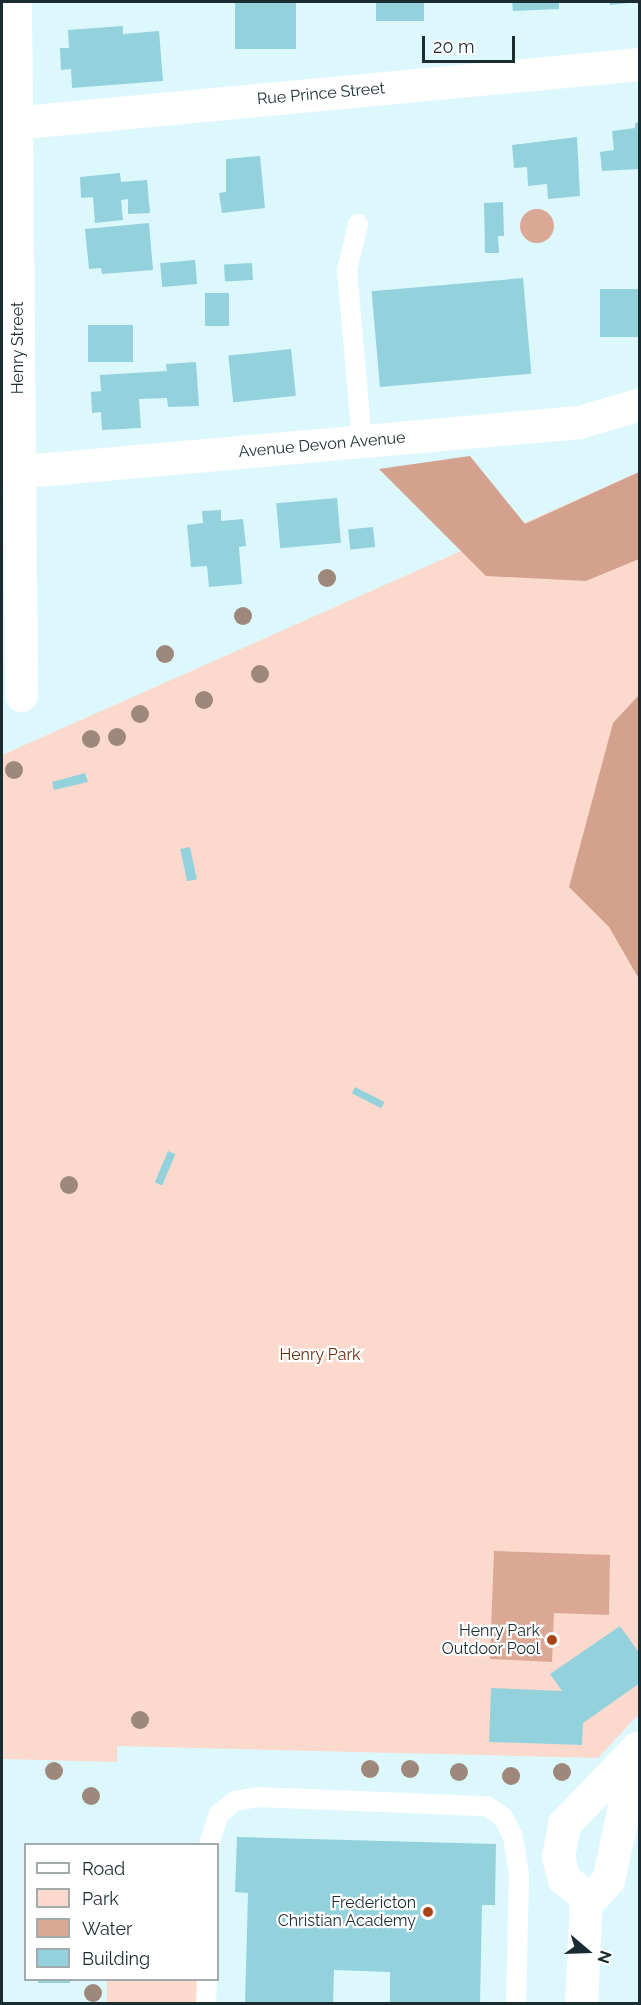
<!DOCTYPE html>
<html>
<head>
<meta charset="utf-8">
<style>
	body { margin:0 }
	#map { position:relative; width:641px; height:2005px; overflow:hidden; background:#ddf8fc; font-family:Raleway,sans-serif }
	div>[style] { position:absolute }
	.green>* { inset:0; background:#fbdacd; transform-origin:0 0 }
	.forest>* { inset:0; background:#d3a18e }
	.water>* { inset:0; background:#daa895 }
	.round { border-radius:50% }
	.building>* { inset:0; background:#93d2dd; transform-origin:0 0 }
	.service>* { height:20px; margin:-10px; padding:0 10px; transform-origin:10px; border-radius:10px; background:#fff }
	.minor>* { height:33px; margin:-16.5px; padding:0 16.5px; transform-origin:16.5px; border-radius:16.5px; background:#fff }
	.trees>* { width:18px; height:18px; margin:-9px; border-radius:50%; background:#9d887b }
	.dots>* { width:16px; height:16px; translate:-50% -50%; box-sizing:border-box; border:3px solid #fff; border-radius:50% }
	span { translate:-50% -50%; white-space:nowrap; text-align:center; line-height:1.15; -webkit-text-stroke:4.5px #fff; paint-order:stroke }
	.street-label { font-size:16px; color:#1a2c2f }
	.park-label { font-size:16px; color:#692c11 }
	.poi-label { font-size:16px; color:#1a2c2f }
	.right { translate:-100% -50%; text-align:right }
	.frame { position:absolute; inset:0; border:3px solid #1a2c2f; pointer-events:none }
	.legend { position:absolute; left:24px; top:1843px; width:195px; height:138px; box-sizing:border-box; background:#fff; border:2px solid #a3abac; margin:0; padding:8px 10px; list-style:none; font-size:18px; color:#1a2c2f }
	.legend li { display:flex; align-items:center; gap:12px; height:30px }
	.legend b { width:30px; border:2px solid #a3abac }
	.north { position:absolute; left:557px; top:1921px; width:60px; height:60px; -webkit-text-stroke:4px #fff; paint-order:stroke; rotate:109deg; font-size:16px; font-weight:700; line-height:24px; text-align:center; color:#1a2c2f }
	.north::after { content:''; display:block; margin:auto; width:21px; height:27px; background:#1a2c2f; clip-path:polygon(50% 0,100% 100%,50% 72%,0 100%) }
	.scale { position:absolute; left:422px; top:36px; width:93px; height:27px; box-sizing:border-box; border:3px solid #1a2c2f; border-top:0; padding-left:8px; font-size:18px; line-height:21px; white-space:nowrap; color:#1a2c2f; -webkit-text-stroke:4px #fff; paint-order:stroke }
</style>
</head>
<body>
<div id="map">
	<div class="green">
		<i style="clip-path:polygon(639px 472px,640px 733px,632px 739px,640px 997px,639px 1714px,598px 1758px,117px 1746px,117px 1762px,2px 1759px,2px 755px)"></i>
		<i style="left:107px;top:1980px;width:100px;height:24px"></i>
	</div>
	<div class="forest">
		<i style="clip-path:polygon(470px 456px,525px 524px,639px 472px,639px 559px,586px 581px,486px 576px,379px 469px)"></i>
		<i style="clip-path:polygon(639px 695px,640px 978px,639px 979px,609px 927px,569px 887px,613px 723px)"></i>
	</div>
	<div class="water">
		<i class="round" style="left:520px;top:209px;width:34px;height:34px"></i>
		<i style="clip-path:polygon(494px 1551px,610px 1555px,609px 1615px,554px 1613px,552px 1662px,490px 1659px)"></i>
	</div>
	<div class="building">
		<i style="left:235px;top:2px;width:61px;height:47px"></i>
		<i style="left:376px;top:2px;width:48px;height:19px"></i>
		<i style="clip-path:polygon(512px 2px,559px 2px,559px 9px,513px 11px)"></i>
		<i style="clip-path:polygon(610px 2px,628px 2px,628px 3px,610px 5px)"></i>
		<i style="clip-path:polygon(123px 26px,123px 34px,159px 31px,163px 81px,72px 88px,71px 69px,61px 70px,60px 48px,69px 48px,68px 30px)"></i>
		<i style="clip-path:polygon(640px 122px,640px 169px,602px 171px,600px 152px,614px 150px,612px 131px,635px 128px,635px 123px)"></i>
		<i style="clip-path:polygon(577px 137px,580px 196px,548px 199px,547px 184px,528px 186px,527px 167px,514px 168px,512px 145px)"></i>
		<i style="clip-path:polygon(260px 156px,265px 208px,222px 213px,219px 193px,226px 192px,226px 159px)"></i>
		<i style="clip-path:polygon(120px 173px,121px 182px,147px 180px,150px 213px,128px 214px,128px 199px,121px 200px,123px 220px,95px 223px,93px 197px,81px 198px,80px 177px)"></i>
		<i style="clip-path:polygon(503px 202px,504px 236px,498px 236px,499px 253px,485px 253px,484px 203px)"></i>
		<i style="clip-path:polygon(149px 223px,153px 270px,102px 274px,101px 268px,89px 269px,85px 229px)"></i>
		<i style="left:195px;top:260px;width:24px;height:35px;rotate:85deg"></i>
		<i style="left:252px;top:263px;width:17px;height:28px;rotate:87deg"></i>
		<i style="left:523px;top:278px;width:96px;height:152px;rotate:85deg"></i>
		<i style="left:640px;top:289px;width:48px;height:40px;rotate:90deg"></i>
		<i style="left:205px;top:293px;width:24px;height:33px"></i>
		<i style="left:133px;top:325px;width:37px;height:45px;rotate:90deg"></i>
		<i style="left:291px;top:349px;width:47px;height:63px;rotate:84deg"></i>
		<i style="clip-path:polygon(196px 362px,199px 406px,168px 407px,167px 398px,139px 399px,141px 428px,102px 430px,101px 412px,92px 413px,91px 392px,101px 391px,100px 375px,167px 371px,166px 364px)"></i>
		<i style="left:337px;top:498px;width:45px;height:61px;rotate:85deg"></i>
		<i style="clip-path:polygon(221px 510px,221px 521px,243px 519px,246px 546px,239px 547px,242px 584px,209px 587px,207px 566px,191px 567px,187px 525px,203px 523px,202px 511px)"></i>
		<i style="left:373px;top:527px;width:20px;height:25px;rotate:84deg"></i>
		<i style="clip-path:polygon(85px 773px,88px 782px,54px 790px,52px 782px)"></i>
		<i style="left:190px;top:847px;width:33px;height:10px;rotate:78deg"></i>
		<i style="left:355px;top:1087px;width:33px;height:7px;rotate:27deg"></i>
		<i style="left:168px;top:1151px;width:8px;height:34px;rotate:23deg"></i>
		<i style="clip-path:polygon(620px 1626px,640px 1654px,640px 1683px,583px 1723px,582px 1745px,489px 1742px,491px 1688px,562px 1691px,550px 1674px)"></i>
		<i style="clip-path:polygon(237px 1837px,496px 1844px,495px 1905px,482px 1905px,480px 2004px,390px 2004px,390px 1972px,334px 1970px,333px 2004px,245px 2004px,248px 1893px,235px 1892px)"></i>
		<i style="left:38px;top:1980px;width:32px;height:3px"></i>
	</div>
	<div class="service">
		<i style="left:358px;top:224px;width:47px;rotate:103.4deg"></i>
		<i style="left:347px;top:270px;width:172px;rotate:85deg"></i>
		<i style="left:209px;top:1844px;width:32px;rotate:-72deg"></i>
		<i style="left:219px;top:1814px;width:21px;rotate:-39deg"></i>
		<i style="left:235px;top:1801px;width:23px;rotate:-10deg"></i>
		<i style="left:258px;top:1797px;width:229px;rotate:2.3deg"></i>
		<i style="left:487px;top:1806px;width:19px;rotate:35deg"></i>
		<i style="left:503px;top:1817px;width:22px;rotate:63deg"></i>
		<i style="left:513px;top:1837px;width:37px;rotate:81deg"></i>
		<i style="left:519px;top:1874px;width:130px;rotate:91.3deg"></i>
		<i style="left:206px;top:2004px;width:24px;rotate:-88deg"></i>
	</div>
	<div class="minor">
		<i style="left:15px;top:2px;width:693px;rotate:89.5deg"></i>
		<i style="left:2px;top:124px;width:641px;rotate:-5.37deg"></i>
		<i style="left:2px;top:473px;width:579px;rotate:-5.05deg"></i>
		<i style="left:579px;top:422px;width:64px;rotate:-16.4deg"></i>
		<i style="left:637px;top:1748px;width:135px;rotate:102.4deg"></i>
		<i style="left:608px;top:1880px;width:19px;rotate:133deg"></i>
		<i style="left:595px;top:1894px;width:9px;rotate:167deg"></i>
		<i style="left:586px;top:1896px;width:28px;rotate:-142deg"></i>
		<i style="left:564px;top:1879px;width:24px;rotate:-105deg"></i>
		<i style="left:558px;top:1856px;width:33px;rotate:-79deg"></i>
		<i style="left:564px;top:1824px;width:105px;rotate:-46.2deg"></i>
		<i style="left:581px;top:2004px;width:108px;rotate:-87.3deg"></i>
	</div>
	<div class="trees">
		<i style="left:327px;top:578px"></i>
		<i style="left:243px;top:616px"></i>
		<i style="left:165px;top:654px"></i>
		<i style="left:260px;top:674px"></i>
		<i style="left:204px;top:700px"></i>
		<i style="left:140px;top:714px"></i>
		<i style="left:117px;top:737px"></i>
		<i style="left:91px;top:739px"></i>
		<i style="left:14px;top:770px"></i>
		<i style="left:69px;top:1185px"></i>
		<i style="left:140px;top:1720px"></i>
		<i style="left:370px;top:1769px"></i>
		<i style="left:410px;top:1769px"></i>
		<i style="left:54px;top:1771px"></i>
		<i style="left:459px;top:1772px"></i>
		<i style="left:562px;top:1772px"></i>
		<i style="left:511px;top:1776px"></i>
		<i style="left:91px;top:1796px"></i>
		<i style="left:93px;top:1993px"></i>
	</div>
	<div class="dots">
		<i style="left:552px;top:1640px;background:#a94415"></i>
		<i style="left:428px;top:1912px;background:#a94415"></i>
	</div>
	<div class="street-label">
		<span style="left:321px;top:94px;rotate:-5deg">Rue Prince Street</span>
		<span style="left:18px;top:348px;rotate:-90deg">Henry Street</span>
		<span style="left:322px;top:445px;rotate:-5deg">Avenue Devon Avenue</span>
	</div>
	<div class="park-label">
		<span style="left:320px;top:1355px">Henry Park</span>
	</div>
	<div class="poi-label">
		<span class="right" style="left:540px;top:1640px">Henry Park<br>Outdoor Pool</span>
		<span class="right" style="left:416px;top:1912px">Fredericton<br>Christian Academy</span>
	</div>
	<div class="frame"></div>
	<ul class="legend">
	<li><b style="height:8px;background:#fff"></b>Road</li>
	<li><b style="height:16px;background:#fbdacd"></b>Park</li>
	<li><b style="height:16px;background:#daa895"></b>Water</li>
	<li><b style="height:16px;background:#93d2dd"></b>Building</li>
	</ul>
	<div class="north">N</div>
	<div class="scale">20 m</div>
</div>
</body>
</html>
